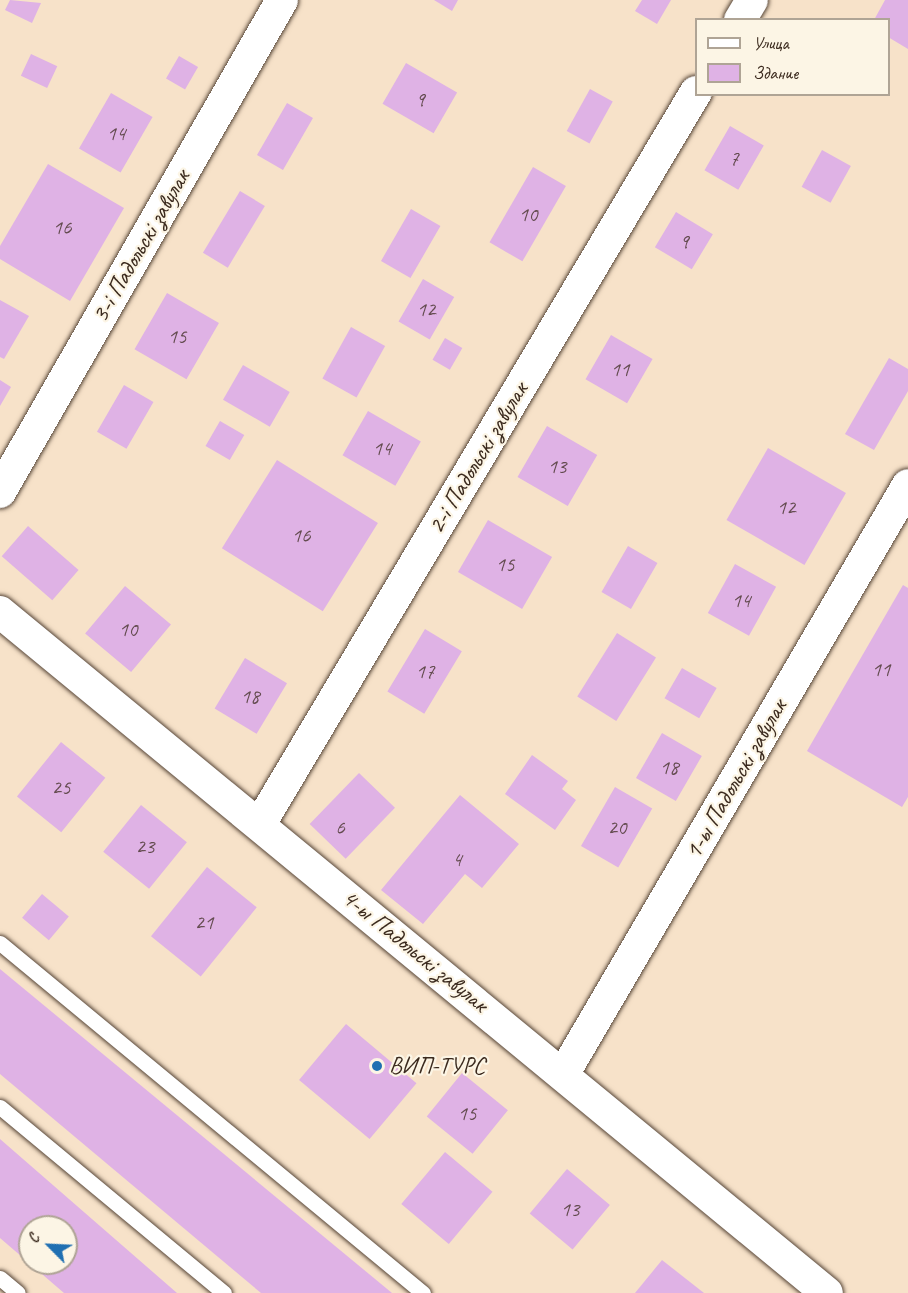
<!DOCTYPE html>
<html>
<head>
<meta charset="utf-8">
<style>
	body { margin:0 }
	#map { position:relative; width:908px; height:1293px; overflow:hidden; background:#f7e2c9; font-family:Caveat,sans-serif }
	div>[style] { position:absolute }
	.building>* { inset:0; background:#dfb2e5; transform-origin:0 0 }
	.roads { filter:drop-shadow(0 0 2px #574638) drop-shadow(0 0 2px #574638) }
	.lane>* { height:15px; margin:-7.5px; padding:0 7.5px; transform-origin:7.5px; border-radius:7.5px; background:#fff }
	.street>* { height:32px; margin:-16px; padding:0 16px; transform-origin:16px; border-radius:16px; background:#fff }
	.dots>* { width:16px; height:16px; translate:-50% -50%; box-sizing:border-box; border:3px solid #fcf5e5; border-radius:50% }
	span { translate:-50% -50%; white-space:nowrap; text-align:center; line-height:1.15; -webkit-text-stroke:4.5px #fcf5e5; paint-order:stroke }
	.number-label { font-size:21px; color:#644c50 }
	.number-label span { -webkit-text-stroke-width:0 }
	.street-label { font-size:24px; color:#3b2a1e }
	.poi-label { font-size:24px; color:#3b2a1e }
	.left { translate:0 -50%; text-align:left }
	.legend { position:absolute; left:695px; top:18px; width:195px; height:78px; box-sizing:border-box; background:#fcf5e5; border:2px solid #afa495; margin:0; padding:8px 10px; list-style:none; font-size:18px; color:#3b2a1e }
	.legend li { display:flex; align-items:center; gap:12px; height:30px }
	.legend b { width:30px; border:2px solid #afa495 }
	.north { position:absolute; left:18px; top:1215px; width:60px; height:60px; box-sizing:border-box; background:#fcf5e5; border:2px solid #afa495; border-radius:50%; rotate:294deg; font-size:16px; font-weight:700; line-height:24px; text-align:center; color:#3b2a1e }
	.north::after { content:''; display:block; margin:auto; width:21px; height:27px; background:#1f6fb2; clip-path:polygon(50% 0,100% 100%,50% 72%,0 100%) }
</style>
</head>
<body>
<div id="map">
	<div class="building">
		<i style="clip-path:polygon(10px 0,41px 3px,32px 23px,5px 10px)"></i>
		<i style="clip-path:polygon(434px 0,458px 0,452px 11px)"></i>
		<i style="clip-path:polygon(642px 0,671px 0,657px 24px,635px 11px)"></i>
		<i style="clip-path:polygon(885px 0,908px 0,908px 49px,888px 37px,888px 20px,874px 20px)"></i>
		<i style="left:31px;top:54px;width:29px;height:24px;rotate:25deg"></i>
		<i style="left:179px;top:56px;width:22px;height:26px;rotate:30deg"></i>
		<i style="left:406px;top:63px;width:59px;height:47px;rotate:30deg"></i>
		<i style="left:590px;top:89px;width:26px;height:48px;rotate:29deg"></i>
		<i style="left:111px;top:93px;width:48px;height:64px;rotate:30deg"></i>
		<i style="left:287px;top:103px;width:30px;height:60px;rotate:30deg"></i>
		<i style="left:730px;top:126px;width:39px;height:51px;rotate:30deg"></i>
		<i style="left:822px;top:150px;width:33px;height:42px;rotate:29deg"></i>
		<i style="clip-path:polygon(48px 164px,124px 208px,70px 301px,0 259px,0 246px)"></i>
		<i style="left:533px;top:167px;width:38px;height:87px;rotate:30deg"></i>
		<i style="left:240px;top:191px;width:29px;height:72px;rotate:31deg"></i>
		<i style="left:411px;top:209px;width:34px;height:60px;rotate:30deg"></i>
		<i style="left:676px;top:212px;width:43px;height:41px;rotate:31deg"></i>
		<i style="left:423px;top:279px;width:36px;height:49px;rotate:30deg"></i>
		<i style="left:167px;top:293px;width:60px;height:65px;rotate:30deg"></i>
		<i style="clip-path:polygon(0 300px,29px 316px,4px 359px,0 357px)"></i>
		<i style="left:351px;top:327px;width:39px;height:59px;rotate:29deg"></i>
		<i style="left:611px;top:335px;width:48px;height:51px;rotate:30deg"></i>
		<i style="left:445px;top:338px;width:20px;height:25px;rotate:30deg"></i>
		<i style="clip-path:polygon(889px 358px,908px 369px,908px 391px,874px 450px,845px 434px)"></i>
		<i style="left:243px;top:365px;width:54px;height:40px;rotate:30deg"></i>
		<i style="clip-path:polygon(0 380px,11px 387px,0 406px)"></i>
		<i style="left:124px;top:385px;width:34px;height:54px;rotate:30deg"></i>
		<i style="left:368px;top:411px;width:61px;height:51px;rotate:30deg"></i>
		<i style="left:220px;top:421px;width:28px;height:29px;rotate:30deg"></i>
		<i style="left:547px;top:426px;width:58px;height:59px;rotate:30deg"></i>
		<i style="left:768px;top:448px;width:90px;height:83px;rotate:30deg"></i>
		<i style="left:277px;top:460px;width:119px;height:104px;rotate:32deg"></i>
		<i style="left:488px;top:520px;width:74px;height:60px;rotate:30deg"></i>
		<i style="left:28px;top:526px;width:67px;height:40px;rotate:41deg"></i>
		<i style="left:628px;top:546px;width:34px;height:53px;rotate:30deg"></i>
		<i style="left:735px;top:564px;width:47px;height:56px;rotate:29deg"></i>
		<i style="clip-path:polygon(903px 585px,908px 588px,908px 797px,902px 807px,807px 751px)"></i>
		<i style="left:125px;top:586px;width:60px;height:62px;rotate:40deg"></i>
		<i style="left:425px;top:629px;width:43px;height:73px;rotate:31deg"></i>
		<i style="left:617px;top:633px;width:46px;height:75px;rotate:32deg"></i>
		<i style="left:245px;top:658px;width:49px;height:59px;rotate:31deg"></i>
		<i style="left:682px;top:668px;width:40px;height:35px;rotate:30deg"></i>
		<i style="left:662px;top:733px;width:46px;height:52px;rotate:30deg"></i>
		<i style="left:61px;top:742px;width:57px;height:70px;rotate:39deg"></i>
		<i style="clip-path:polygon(532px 755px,568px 781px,562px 789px,576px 800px,555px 830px,505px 794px)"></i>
		<i style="left:359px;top:773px;width:50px;height:71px;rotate:44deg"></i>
		<i style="left:615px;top:787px;width:43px;height:68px;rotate:30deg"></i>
		<i style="clip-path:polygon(460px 795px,519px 844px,482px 888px,465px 874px,423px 924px,381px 890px)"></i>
		<i style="left:141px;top:805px;width:59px;height:60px;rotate:39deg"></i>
		<i style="left:207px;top:867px;width:64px;height:89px;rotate:39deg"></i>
		<i style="left:42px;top:894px;width:35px;height:31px;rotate:40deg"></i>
		<i style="clip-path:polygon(0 969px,392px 1293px,261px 1293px,0 1074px)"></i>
		<i style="left:346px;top:1024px;width:92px;height:73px;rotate:40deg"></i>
		<i style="left:462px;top:1073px;width:59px;height:56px;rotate:39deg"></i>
		<i style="clip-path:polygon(evenodd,0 1139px,177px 1293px,64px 1293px,0 1238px,0 1139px,30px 1227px,66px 1227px,66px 1263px,30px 1263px,30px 1227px)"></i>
		<i style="left:445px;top:1152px;width:62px;height:68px;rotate:40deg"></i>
		<i style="left:567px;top:1169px;width:56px;height:58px;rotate:40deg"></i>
		<i style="clip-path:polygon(662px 1260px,704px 1293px,635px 1293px)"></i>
	</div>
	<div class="roads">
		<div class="lane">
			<i style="left:0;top:943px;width:549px;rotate:39.61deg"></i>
			<i style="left:0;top:1107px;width:291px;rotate:39.7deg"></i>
			<i style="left:0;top:1278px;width:23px;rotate:40deg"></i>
		</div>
		<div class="street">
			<i style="left:740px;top:20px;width:23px;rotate:-59deg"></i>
			<i style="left:0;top:492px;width:567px;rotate:-60.18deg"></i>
			<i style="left:0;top:612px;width:1071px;rotate:39.47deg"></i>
			<i style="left:260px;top:824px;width:852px;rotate:-59.22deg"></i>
			<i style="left:564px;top:1073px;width:681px;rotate:-59.67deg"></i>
		</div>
	</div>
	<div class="dots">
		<i style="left:377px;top:1066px;background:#1f6fb2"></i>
	</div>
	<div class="number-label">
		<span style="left:420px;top:99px">9</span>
		<span style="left:116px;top:133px">14</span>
		<span style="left:734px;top:158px">7</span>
		<span style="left:528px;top:214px">10</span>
		<span style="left:62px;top:227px">16</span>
		<span style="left:684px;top:241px">9</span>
		<span style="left:426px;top:309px">12</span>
		<span style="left:177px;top:336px">15</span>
		<span style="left:620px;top:369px">11</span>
		<span style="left:382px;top:448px">14</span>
		<span style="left:557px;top:466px">13</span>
		<span style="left:786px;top:507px">12</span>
		<span style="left:301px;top:535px">16</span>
		<span style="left:505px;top:564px">15</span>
		<span style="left:741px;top:600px">14</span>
		<span style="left:128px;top:629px">10</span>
		<span style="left:881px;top:669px">11</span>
		<span style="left:425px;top:671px">17</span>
		<span style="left:250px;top:696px">18</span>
		<span style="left:669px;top:767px">18</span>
		<span style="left:61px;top:787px">25</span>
		<span style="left:340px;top:827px">6</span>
		<span style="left:617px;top:827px">20</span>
		<span style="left:145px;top:846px">23</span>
		<span style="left:457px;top:859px">4</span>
		<span style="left:204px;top:922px">21</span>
		<span style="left:467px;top:1113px">15</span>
		<span style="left:570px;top:1209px">13</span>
	</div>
	<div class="street-label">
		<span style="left:141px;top:246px;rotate:-60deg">3-і Падольскі завулак</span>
		<span style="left:478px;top:458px;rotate:-59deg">2-і Падольскі завулак</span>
		<span style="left:736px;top:779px;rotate:-60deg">1-ы Падольскі завулак</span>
		<span style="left:415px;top:951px;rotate:39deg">4-ы Падольскі завулак</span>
	</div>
	<div class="poi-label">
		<span class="left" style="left:389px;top:1066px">ВИП-ТУРС</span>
	</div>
	<ul class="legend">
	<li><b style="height:8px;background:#fff"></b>Улица</li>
	<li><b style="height:16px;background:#dfb2e5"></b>Здание</li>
	</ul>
	<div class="north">С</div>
</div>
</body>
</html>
